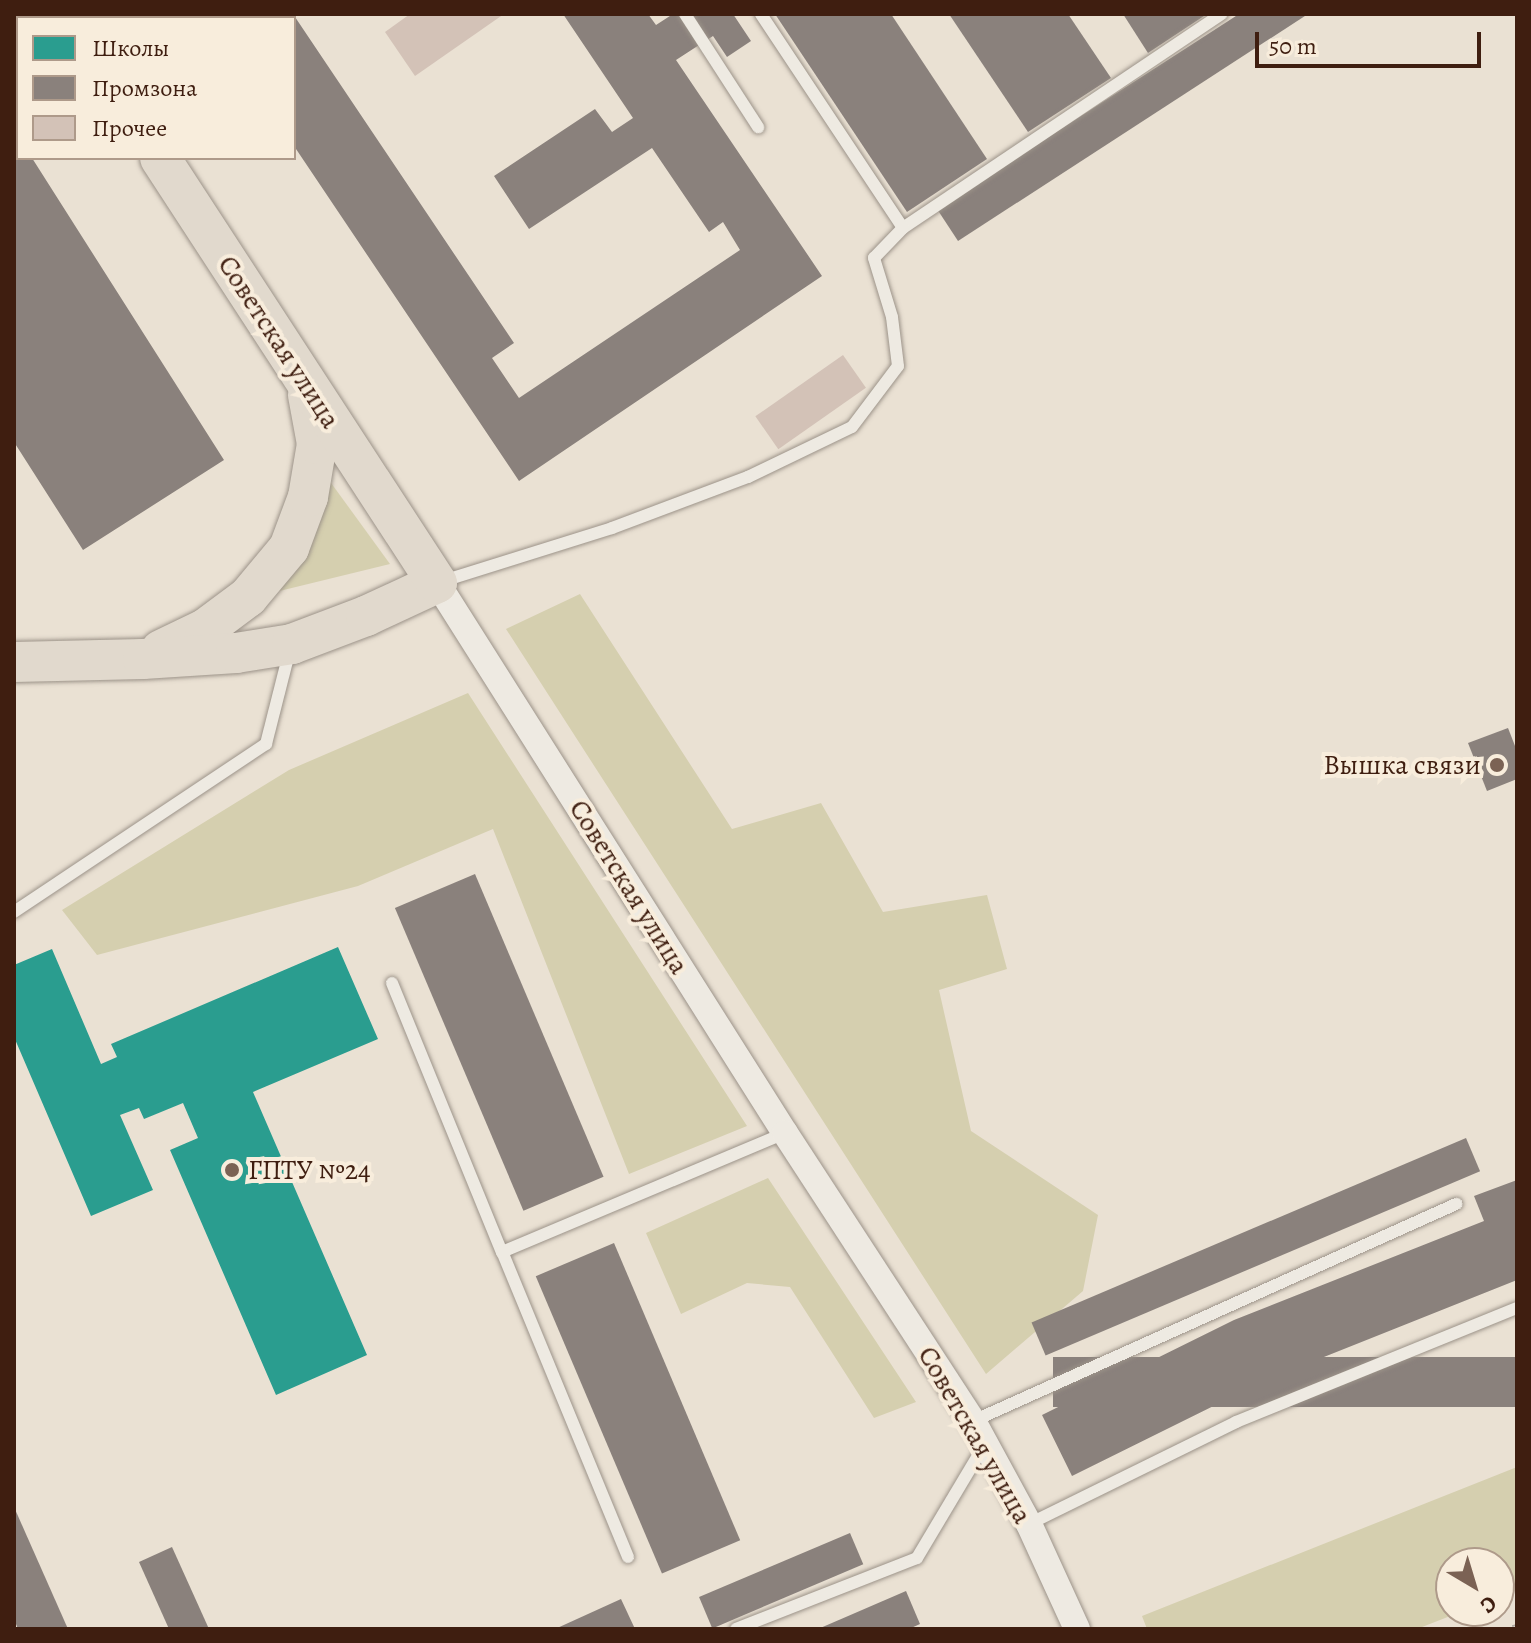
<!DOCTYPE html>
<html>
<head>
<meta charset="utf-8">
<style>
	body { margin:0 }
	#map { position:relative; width:1531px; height:1643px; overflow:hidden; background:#eae1d3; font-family:Alegreya,serif }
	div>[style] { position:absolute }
	.green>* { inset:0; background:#d5cfaf }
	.schools>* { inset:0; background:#2a9d8f }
	.industry>* { inset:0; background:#8a817c; transform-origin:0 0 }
	.building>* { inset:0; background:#d3c2b7; transform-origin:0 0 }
	.roads { filter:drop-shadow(0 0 2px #9c9389) drop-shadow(0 0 2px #9c9389) }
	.lane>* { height:12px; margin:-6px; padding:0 6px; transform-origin:6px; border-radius:6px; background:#eeeae2 }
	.street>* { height:26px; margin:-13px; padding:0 13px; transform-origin:13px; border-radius:13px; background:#eeeae2 }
	.primary>* { height:40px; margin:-20px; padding:0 20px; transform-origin:20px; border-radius:20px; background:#e1d9cd }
	.rail>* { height:9px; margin-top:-4.5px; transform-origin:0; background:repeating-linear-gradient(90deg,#f8eddc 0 18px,#ada69f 0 36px); box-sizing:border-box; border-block:2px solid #ada69f }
	.dots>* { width:22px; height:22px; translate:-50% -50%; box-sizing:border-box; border:4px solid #f8eddc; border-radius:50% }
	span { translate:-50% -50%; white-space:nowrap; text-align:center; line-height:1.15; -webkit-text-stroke:8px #f8eddc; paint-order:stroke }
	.street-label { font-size:28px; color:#3f1e10 }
	.poi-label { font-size:28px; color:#3f1e10 }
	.right { translate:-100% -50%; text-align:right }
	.left { translate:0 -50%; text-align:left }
	.frame { position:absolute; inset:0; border:16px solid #3f1e10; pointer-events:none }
	.legend { position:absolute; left:16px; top:16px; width:280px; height:144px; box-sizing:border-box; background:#f8eddc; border:2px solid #ae9a8a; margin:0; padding:10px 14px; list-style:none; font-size:24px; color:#3f1e10 }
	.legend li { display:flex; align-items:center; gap:16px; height:40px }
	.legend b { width:40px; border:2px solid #ae9a8a }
	.north { position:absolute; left:1435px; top:1547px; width:80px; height:80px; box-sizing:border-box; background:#f8eddc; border:2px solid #ae9a8a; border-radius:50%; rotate:142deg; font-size:22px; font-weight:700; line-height:32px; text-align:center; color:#3f1e10 }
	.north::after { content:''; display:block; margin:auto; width:28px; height:36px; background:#7b6254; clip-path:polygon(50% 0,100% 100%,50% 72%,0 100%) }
	.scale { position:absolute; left:1255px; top:32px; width:226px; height:36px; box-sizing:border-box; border:4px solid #3f1e10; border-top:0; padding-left:10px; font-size:24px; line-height:28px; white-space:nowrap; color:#3f1e10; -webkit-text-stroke:6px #f8eddc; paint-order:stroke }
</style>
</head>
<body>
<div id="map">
	<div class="green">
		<i style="clip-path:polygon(326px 476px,390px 564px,259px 596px)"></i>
		<i style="clip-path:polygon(580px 594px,732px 829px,821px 803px,883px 912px,987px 895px,1007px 969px,939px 990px,971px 1131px,1098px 1215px,1083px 1291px,986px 1374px,506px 629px)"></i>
		<i style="clip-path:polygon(468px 693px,747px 1126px,629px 1174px,493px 829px,358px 886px,97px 955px,62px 910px,289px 770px)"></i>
		<i style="clip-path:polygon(768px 1178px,916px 1402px,874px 1418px,790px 1287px,747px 1283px,681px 1314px,646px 1233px)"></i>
		<i style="clip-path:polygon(1517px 1467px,1517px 1590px,1499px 1597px,1499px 1563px,1451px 1563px,1451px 1611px,1463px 1611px,1417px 1629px,1147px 1629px,1142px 1616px)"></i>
	</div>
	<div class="schools">
		<i style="clip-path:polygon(338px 947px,378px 1039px,253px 1092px,367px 1355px,276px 1395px,170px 1150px,198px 1138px,183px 1103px,144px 1119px,139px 1108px,120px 1115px,153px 1190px,91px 1216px,14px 1037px,14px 965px,52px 949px,101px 1064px,117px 1057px,111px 1044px)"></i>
	</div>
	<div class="industry">
		<i style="clip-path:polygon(264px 14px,293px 14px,514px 343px,492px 358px,519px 398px,740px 250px,723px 222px,709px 232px,652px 148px,529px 229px,494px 176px,595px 109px,612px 132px,633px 118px,563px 14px,648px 14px,656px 25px,673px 14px,733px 14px,751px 41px,727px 57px,713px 36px,676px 60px,822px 276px,519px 481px,294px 146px,294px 18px,258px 18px)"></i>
		<i style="clip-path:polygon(775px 14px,891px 14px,987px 159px,907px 212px)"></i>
		<i style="clip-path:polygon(949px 14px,1068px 14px,1111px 78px,1028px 132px)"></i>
		<i style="clip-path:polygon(1123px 14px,1207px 14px,1148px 53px)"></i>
		<i style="clip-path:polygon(1239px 14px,1308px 14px,958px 241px,937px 209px)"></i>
		<i style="clip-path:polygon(14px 130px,18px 136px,18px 158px,32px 158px,224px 460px,83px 550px,14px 442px)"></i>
		<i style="clip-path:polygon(1508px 728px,1517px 751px,1517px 779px,1487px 791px,1468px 743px)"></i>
		<i style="left:475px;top:874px;width:329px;height:87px;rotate:67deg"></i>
		<i style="left:1466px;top:1138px;width:36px;height:472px;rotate:67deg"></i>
		<i style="clip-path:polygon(1517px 1180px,1517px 1280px,1264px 1381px,1072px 1476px,1042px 1415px,1234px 1320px,1484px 1221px,1474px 1196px)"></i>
		<i style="left:614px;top:1243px;width:323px;height:85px;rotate:67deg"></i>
		<i style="left:1517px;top:1357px;width:50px;height:464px;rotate:90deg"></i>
		<i style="clip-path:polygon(14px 1507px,68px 1629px,18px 1629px,14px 1619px)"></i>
		<i style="left:850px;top:1533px;width:34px;height:164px;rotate:67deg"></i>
		<i style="clip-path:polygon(172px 1547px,209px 1629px,169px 1629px,139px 1562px)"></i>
		<i style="clip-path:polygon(906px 1591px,920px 1624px,909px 1629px,818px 1629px)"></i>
		<i style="clip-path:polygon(621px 1599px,635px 1629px,555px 1629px)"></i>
	</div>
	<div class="building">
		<i style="clip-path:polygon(410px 14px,504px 14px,415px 76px,385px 32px)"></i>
		<i style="left:843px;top:355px;width:40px;height:107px;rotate:55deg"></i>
	</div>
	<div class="roads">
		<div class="lane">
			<i style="left:685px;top:14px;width:135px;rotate:57.1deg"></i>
			<i style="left:230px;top:18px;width:7px;rotate:-34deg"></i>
			<i style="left:903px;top:228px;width:384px;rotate:-33.9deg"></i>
			<i style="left:440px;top:582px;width:180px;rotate:-17.4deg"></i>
			<i style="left:612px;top:528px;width:145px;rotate:-20.6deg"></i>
			<i style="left:748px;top:477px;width:115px;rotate:-25.7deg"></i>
			<i style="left:852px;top:427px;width:76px;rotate:-53deg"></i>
			<i style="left:898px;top:366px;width:49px;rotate:-97deg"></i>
			<i style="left:892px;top:317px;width:62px;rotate:-107deg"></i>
			<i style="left:874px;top:258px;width:42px;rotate:-46deg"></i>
			<i style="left:903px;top:228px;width:257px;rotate:-123.6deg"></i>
			<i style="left:14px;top:912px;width:303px;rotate:-33.7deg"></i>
			<i style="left:266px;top:744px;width:98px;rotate:-75.8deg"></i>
			<i style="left:392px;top:983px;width:291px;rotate:67.8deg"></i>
			<i style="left:973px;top:1421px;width:530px;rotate:-24.19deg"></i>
			<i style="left:1029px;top:1524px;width:231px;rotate:-26.2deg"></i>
			<i style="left:1236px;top:1422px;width:303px;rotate:-22.1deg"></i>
			<i style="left:628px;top:1557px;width:330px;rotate:-112.4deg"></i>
			<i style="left:502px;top:1252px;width:307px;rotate:-22.8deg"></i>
			<i style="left:736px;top:1629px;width:194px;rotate:-21.4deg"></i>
			<i style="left:917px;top:1558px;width:133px;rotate:-59.2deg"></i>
		</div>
		<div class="street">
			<i style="left:437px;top:583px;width:651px;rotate:57.68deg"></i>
			<i style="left:785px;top:1133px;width:344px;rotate:56.9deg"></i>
			<i style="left:973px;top:1421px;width:117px;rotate:61.5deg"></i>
			<i style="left:1029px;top:1524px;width:115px;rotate:65.4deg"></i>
		</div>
		<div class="primary">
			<i style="left:67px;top:14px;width:4px;rotate:63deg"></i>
			<i style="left:161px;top:650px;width:49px;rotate:-25.5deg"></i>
			<i style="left:205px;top:629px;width:54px;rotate:-36.7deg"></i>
			<i style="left:248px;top:597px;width:64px;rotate:-50.1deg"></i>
			<i style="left:289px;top:548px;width:54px;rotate:-69.6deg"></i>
			<i style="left:308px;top:497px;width:54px;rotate:-80.4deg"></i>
			<i style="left:317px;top:444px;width:50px;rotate:-100.4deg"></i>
			<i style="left:14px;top:662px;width:129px;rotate:-1.3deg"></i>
			<i style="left:143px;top:659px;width:93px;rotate:-3.7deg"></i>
			<i style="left:236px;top:653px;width:57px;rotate:-9.1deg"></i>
			<i style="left:292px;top:644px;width:79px;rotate:-20.7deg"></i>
			<i style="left:366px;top:616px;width:78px;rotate:-24.9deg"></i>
			<i style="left:437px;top:583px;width:507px;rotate:-123.09deg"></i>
		</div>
	</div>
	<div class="rail">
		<i style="left:1513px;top:1629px;width:4px;rotate:-14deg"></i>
	</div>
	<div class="dots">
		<i style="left:1497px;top:765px;background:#7b6254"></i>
		<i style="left:232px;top:1170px;background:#7b6254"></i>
	</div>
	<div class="street-label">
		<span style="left:279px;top:342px;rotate:57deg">Советская улица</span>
		<span style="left:629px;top:887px;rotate:58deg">Советская улица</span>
		<span style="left:975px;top:1435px;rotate:60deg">Советская улица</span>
	</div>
	<div class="poi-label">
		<span class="right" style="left:1481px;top:765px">Вышка связи</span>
		<span class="left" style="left:248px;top:1170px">ГПТУ №24</span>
	</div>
	<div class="frame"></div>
	<ul class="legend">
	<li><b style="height:22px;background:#2a9d8f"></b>Школы</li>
	<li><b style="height:22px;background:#8a817c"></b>Промзона</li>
	<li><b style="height:22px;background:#d3c2b7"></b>Прочее</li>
	</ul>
	<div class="north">С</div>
	<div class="scale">50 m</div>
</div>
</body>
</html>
